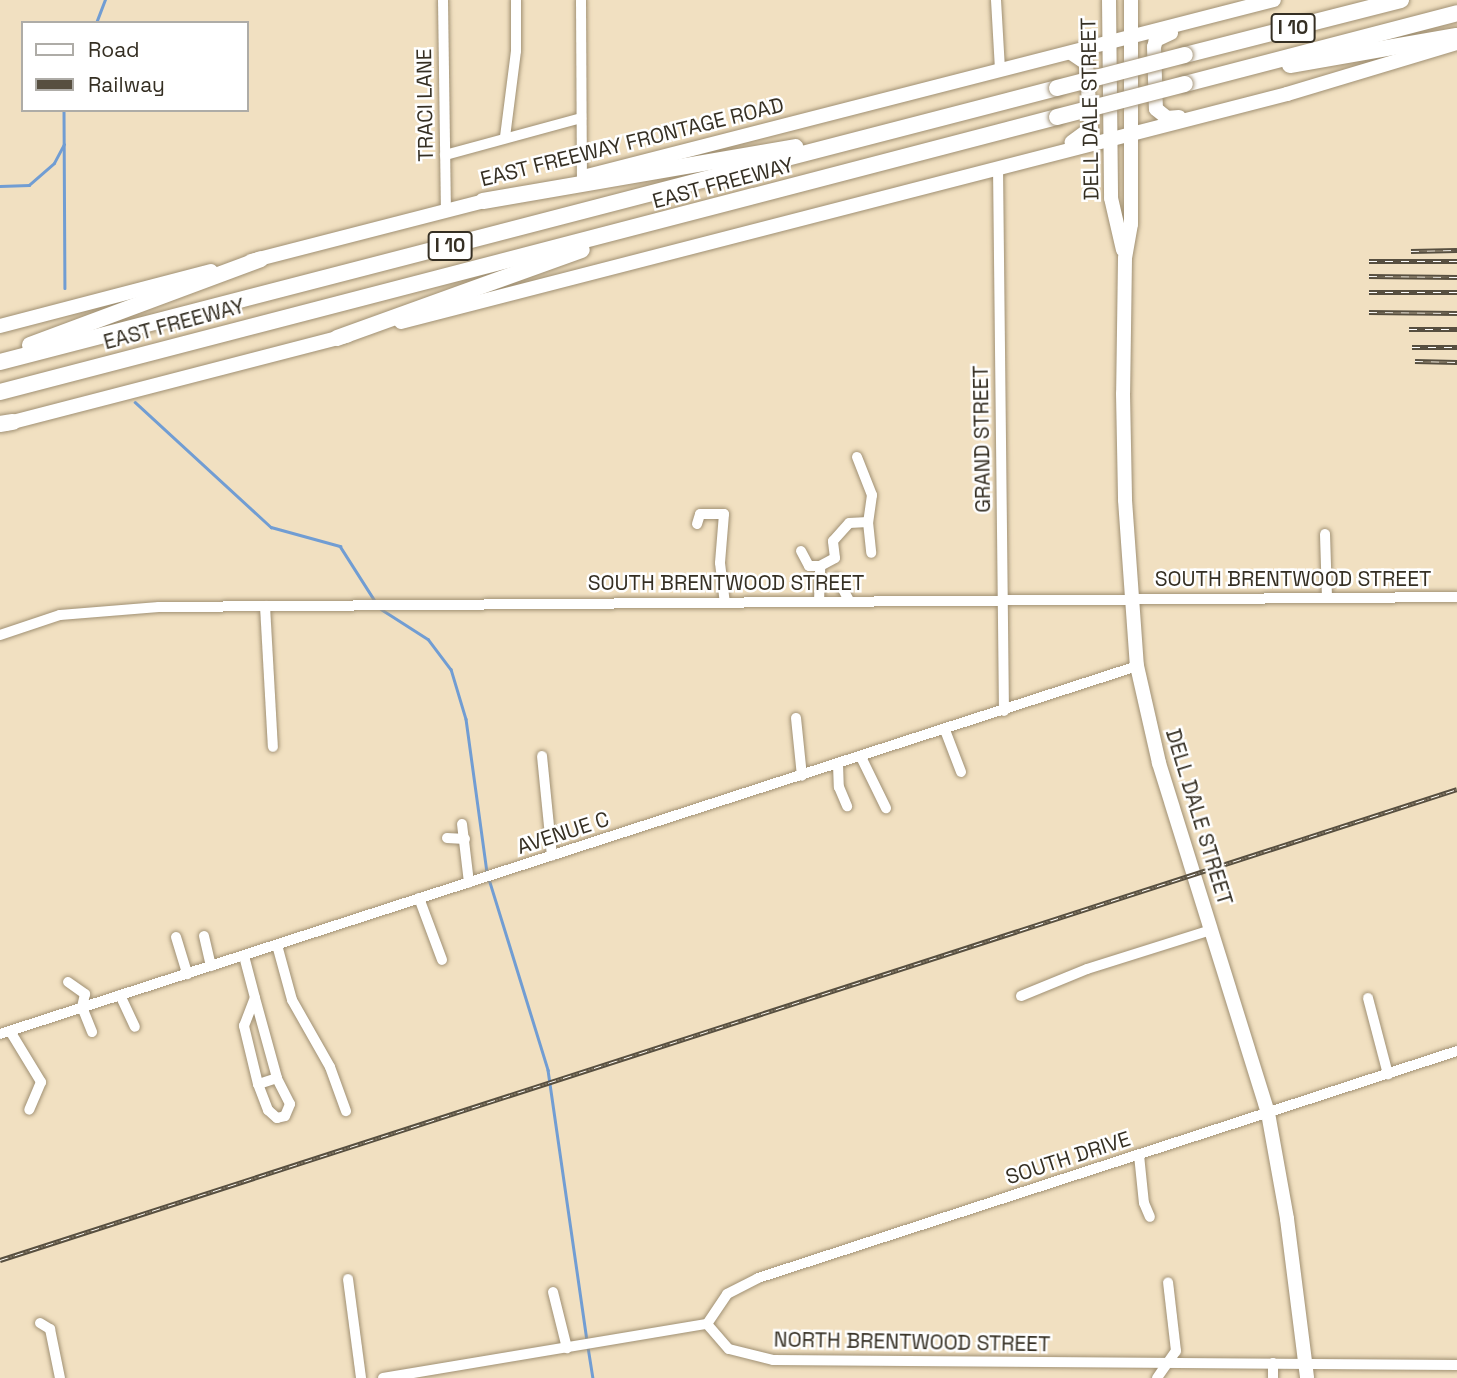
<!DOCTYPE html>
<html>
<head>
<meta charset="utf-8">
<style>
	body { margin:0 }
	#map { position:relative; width:1457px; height:1378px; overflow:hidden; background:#f1e0c1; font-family:"Space Grotesk",sans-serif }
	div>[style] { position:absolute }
	.stream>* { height:2.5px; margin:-1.25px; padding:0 1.25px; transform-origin:1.25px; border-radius:1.25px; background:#719dd3 }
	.roads { filter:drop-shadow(0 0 2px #a09073) drop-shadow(0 0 2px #a09073) }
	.minor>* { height:10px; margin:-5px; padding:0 5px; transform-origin:5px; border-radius:5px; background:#fff }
	.major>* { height:14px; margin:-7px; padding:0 7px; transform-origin:7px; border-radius:7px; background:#fff }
	.highway>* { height:16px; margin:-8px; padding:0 8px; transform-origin:8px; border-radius:8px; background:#fff }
	.rail>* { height:5px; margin-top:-2.5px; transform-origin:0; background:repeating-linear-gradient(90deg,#fff 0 8px,#574f40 0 16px); box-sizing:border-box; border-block:2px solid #574f40 }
	.bridges { filter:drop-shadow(0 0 2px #a09073) drop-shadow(0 0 2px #a09073) }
	.highway-bridge>* { height:16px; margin:-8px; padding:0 8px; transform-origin:8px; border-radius:8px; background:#fff }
	span { translate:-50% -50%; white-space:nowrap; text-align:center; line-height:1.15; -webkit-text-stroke:5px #fff; paint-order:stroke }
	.shield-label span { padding:2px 5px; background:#fff; border:2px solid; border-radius:5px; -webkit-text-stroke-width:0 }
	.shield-label { font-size:19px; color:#352f23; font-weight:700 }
	.street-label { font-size:21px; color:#352f23 }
	.legend { position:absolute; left:21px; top:21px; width:228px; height:91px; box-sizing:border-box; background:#fff; border:2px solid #aeaca7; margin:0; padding:9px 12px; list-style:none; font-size:21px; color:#352f23 }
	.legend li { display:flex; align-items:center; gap:14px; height:35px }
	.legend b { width:35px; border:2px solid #aeaca7 }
</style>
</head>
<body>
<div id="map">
	<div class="stream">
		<i style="left:96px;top:23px;width:25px;rotate:-69deg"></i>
		<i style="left:64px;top:110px;width:178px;rotate:89.7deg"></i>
		<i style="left:0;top:186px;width:29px;rotate:-2deg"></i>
		<i style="left:29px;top:185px;width:33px;rotate:-41deg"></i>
		<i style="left:54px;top:163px;width:21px;rotate:-62deg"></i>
		<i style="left:135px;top:402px;width:185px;rotate:42.6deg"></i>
		<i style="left:271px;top:527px;width:72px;rotate:15.4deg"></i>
		<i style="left:340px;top:546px;width:65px;rotate:57.5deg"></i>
		<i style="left:381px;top:609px;width:56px;rotate:32.6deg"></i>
		<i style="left:428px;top:639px;width:38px;rotate:53deg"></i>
		<i style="left:451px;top:669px;width:52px;rotate:73.3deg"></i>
		<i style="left:466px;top:719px;width:155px;rotate:82.2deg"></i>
		<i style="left:489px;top:879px;width:200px;rotate:72.8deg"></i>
		<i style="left:548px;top:1070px;width:273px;rotate:81.8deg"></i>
		<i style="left:588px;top:1347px;width:31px;rotate:81deg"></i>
	</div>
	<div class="roads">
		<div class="minor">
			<i style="left:443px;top:0;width:210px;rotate:89.2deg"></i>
			<i style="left:581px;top:0;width:178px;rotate:89.7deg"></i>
			<i style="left:996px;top:0;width:70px;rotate:86.7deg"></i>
			<i style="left:505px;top:137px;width:87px;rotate:-82.7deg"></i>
			<i style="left:516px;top:51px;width:51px;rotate:-90deg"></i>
			<i style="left:445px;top:155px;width:141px;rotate:-15.2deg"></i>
			<i style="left:998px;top:167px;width:544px;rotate:89.37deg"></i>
			<i style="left:857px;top:457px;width:41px;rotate:68.5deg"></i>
			<i style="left:872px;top:495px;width:27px;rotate:98deg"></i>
			<i style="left:868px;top:522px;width:31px;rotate:84deg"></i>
			<i style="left:697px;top:524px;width:10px;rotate:-73deg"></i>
			<i style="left:700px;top:514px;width:24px"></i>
			<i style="left:724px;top:514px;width:49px;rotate:94.7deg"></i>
			<i style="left:720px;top:563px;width:39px;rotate:83deg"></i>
			<i style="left:1325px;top:534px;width:64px;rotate:88.2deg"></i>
			<i style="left:801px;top:551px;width:17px;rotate:62deg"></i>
			<i style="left:809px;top:566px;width:11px"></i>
			<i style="left:820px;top:566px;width:17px;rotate:-28deg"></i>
			<i style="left:835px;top:558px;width:17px;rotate:-97deg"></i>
			<i style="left:833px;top:541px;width:24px;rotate:-48deg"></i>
			<i style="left:849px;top:523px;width:19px;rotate:-3deg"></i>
			<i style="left:837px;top:578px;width:26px;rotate:62deg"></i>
			<i style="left:819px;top:602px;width:36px;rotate:-88deg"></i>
			<i style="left:265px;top:606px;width:141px;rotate:86.8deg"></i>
			<i style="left:0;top:635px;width:63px;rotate:-18.4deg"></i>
			<i style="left:60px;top:615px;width:99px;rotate:-4.6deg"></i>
			<i style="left:159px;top:607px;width:1298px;rotate:-0.44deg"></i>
			<i style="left:796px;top:718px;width:58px;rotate:84.1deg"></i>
			<i style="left:945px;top:730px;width:45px;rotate:69.1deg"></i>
			<i style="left:542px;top:756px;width:100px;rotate:84.3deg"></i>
			<i style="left:861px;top:757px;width:57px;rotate:63.9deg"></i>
			<i style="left:838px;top:764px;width:23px;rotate:88deg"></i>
			<i style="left:839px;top:787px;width:21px;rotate:67deg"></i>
			<i style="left:462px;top:824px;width:59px;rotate:83.2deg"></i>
			<i style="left:447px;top:838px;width:18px;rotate:3deg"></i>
			<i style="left:419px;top:898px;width:66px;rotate:69.6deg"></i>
			<i style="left:204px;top:936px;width:31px;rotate:77deg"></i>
			<i style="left:176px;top:937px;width:39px;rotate:73deg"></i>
			<i style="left:277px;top:945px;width:57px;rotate:74.7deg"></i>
			<i style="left:292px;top:1000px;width:77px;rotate:60.4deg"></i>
			<i style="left:330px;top:1067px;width:47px;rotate:70deg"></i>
			<i style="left:244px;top:956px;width:43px;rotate:75.3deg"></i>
			<i style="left:255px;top:998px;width:83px;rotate:74.6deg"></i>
			<i style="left:277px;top:1078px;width:20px;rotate:162deg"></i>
			<i style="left:258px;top:1084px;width:60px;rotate:-103.6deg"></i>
			<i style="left:244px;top:1026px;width:30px;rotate:-69deg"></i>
			<i style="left:68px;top:982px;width:21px;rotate:35deg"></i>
			<i style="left:85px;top:994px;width:13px;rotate:103deg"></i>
			<i style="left:82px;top:1007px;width:27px;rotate:68deg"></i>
			<i style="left:120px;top:995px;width:35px;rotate:65deg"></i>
			<i style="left:1021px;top:996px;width:71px;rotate:-22.2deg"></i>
			<i style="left:1087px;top:969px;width:130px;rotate:-17.5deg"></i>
			<i style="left:1368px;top:998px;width:79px;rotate:75.3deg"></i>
			<i style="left:10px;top:1031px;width:60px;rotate:58.7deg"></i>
			<i style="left:41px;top:1082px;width:30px;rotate:113deg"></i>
			<i style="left:0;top:1034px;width:1195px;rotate:-17.93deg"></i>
			<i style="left:258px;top:1084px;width:28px;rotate:69deg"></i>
			<i style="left:268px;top:1110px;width:12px;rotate:42deg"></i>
			<i style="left:277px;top:1118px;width:8px;rotate:-14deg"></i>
			<i style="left:285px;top:1116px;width:13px;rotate:-67deg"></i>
			<i style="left:290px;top:1104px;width:29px;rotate:-117deg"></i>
			<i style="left:1139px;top:1155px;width:48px;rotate:84.1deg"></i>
			<i style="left:1144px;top:1203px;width:15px;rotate:67deg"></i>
			<i style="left:348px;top:1279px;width:100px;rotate:82.5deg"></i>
			<i style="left:553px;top:1292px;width:58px;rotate:76deg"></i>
			<i style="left:40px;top:1323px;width:12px;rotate:31deg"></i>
			<i style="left:50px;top:1329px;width:50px;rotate:78.5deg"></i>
			<i style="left:707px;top:1324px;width:36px;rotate:-56deg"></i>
			<i style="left:727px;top:1294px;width:35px;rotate:-27deg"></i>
			<i style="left:758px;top:1278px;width:735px;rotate:-17.99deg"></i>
			<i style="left:1273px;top:1363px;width:15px;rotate:90deg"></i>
			<i style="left:383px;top:1378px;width:328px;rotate:-9.5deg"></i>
			<i style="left:707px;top:1324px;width:33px;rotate:49deg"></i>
			<i style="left:729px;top:1349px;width:45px;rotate:14deg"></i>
			<i style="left:773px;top:1360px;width:684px;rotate:0.42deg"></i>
			<i style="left:1157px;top:1378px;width:33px;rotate:-55deg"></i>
			<i style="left:1176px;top:1351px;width:69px;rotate:-96.6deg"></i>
		</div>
		<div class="major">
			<i style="left:1109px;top:0;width:198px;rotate:89.4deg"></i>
			<i style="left:1111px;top:198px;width:53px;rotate:77deg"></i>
			<i style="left:1131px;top:0;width:224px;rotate:90deg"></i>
			<i style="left:1131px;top:224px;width:35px;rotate:100deg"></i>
			<i style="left:1125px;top:258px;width:135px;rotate:90.8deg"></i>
			<i style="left:1123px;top:393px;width:107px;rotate:88.9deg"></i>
			<i style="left:1125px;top:500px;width:166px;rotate:85.9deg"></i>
			<i style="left:1137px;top:666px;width:99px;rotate:77.2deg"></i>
			<i style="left:1159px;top:763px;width:367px;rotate:72.7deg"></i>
			<i style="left:1268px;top:1113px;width:108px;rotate:79.8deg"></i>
			<i style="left:1287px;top:1219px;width:160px;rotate:82.8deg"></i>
			<i style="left:1171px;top:33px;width:17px;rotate:155deg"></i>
			<i style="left:1156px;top:40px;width:7px;rotate:106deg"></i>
			<i style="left:1154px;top:47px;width:62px;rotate:88.2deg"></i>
			<i style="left:1156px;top:109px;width:14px;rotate:39deg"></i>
			<i style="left:1167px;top:118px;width:12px;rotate:-5deg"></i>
			<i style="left:1071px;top:53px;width:18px;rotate:34deg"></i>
			<i style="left:1086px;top:63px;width:65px;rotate:85.6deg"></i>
			<i style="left:1091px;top:128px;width:24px;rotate:144deg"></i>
			<i style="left:587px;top:176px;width:709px;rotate:-14.37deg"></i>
			<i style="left:251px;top:261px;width:249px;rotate:-14.4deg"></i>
			<i style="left:401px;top:322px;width:915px;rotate:-14.43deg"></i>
			<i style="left:1287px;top:94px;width:177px;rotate:-16.7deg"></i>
			<i style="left:0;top:326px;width:218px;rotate:-14.6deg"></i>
			<i style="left:5px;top:424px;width:354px;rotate:-14.5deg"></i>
		</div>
		<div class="highway">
			<i style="left:1185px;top:55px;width:223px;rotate:-14.3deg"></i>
			<i style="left:1290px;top:65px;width:169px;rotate:-9.9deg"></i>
			<i style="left:1185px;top:84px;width:281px;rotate:-14.6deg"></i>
			<i style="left:483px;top:201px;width:317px;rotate:-9.8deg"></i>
			<i style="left:337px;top:338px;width:260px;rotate:-19.8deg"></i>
			<i style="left:30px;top:345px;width:246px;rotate:-20.4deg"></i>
			<i style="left:0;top:362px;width:1092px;rotate:-14.53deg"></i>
			<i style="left:0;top:392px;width:1092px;rotate:-14.58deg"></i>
			<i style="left:0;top:424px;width:13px;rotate:-9deg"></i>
		</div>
	</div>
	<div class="rail">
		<i style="left:1411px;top:251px;width:46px;rotate:-1.2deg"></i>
		<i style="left:1369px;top:261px;width:88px"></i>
		<i style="left:1369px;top:276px;width:88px;rotate:0.7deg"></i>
		<i style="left:1369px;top:292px;width:88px"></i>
		<i style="left:1369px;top:312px;width:88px;rotate:0.7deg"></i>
		<i style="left:1409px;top:329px;width:48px"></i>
		<i style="left:1412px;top:347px;width:45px"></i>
		<i style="left:1415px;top:361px;width:42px;rotate:1.4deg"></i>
		<i style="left:0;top:1260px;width:1531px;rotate:-17.91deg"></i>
	</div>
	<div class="bridges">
		<div class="highway-bridge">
			<i style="left:1057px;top:88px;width:132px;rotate:-14.5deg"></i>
			<i style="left:1057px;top:117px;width:132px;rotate:-14.5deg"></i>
		</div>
	</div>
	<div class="shield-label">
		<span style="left:1293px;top:28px">I 10</span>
		<span style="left:450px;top:246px">I 10</span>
	</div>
	<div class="street-label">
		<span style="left:425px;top:105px;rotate:-91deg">TRACI LANE</span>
		<span style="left:1090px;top:109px;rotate:-91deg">DELL DALE STREET</span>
		<span style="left:632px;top:142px;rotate:-14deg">EAST FREEWAY FRONTAGE ROAD</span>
		<span style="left:723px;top:183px;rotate:-15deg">EAST FREEWAY</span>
		<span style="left:174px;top:324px;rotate:-15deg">EAST FREEWAY</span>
		<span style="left:982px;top:439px;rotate:-91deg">GRAND STREET</span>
		<span style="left:1293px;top:579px">SOUTH BRENTWOOD STREET</span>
		<span style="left:726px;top:583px">SOUTH BRENTWOOD STREET</span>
		<span style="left:1199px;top:817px;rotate:73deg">DELL DALE STREET</span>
		<span style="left:563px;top:833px;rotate:-18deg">AVENUE C</span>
		<span style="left:1068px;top:1158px;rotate:-18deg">SOUTH DRIVE</span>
		<span style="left:912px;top:1342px;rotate:1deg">NORTH BRENTWOOD STREET</span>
	</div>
	<ul class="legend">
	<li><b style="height:9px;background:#fff"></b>Road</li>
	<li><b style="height:9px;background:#574f40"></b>Railway</li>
	</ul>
</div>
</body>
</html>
